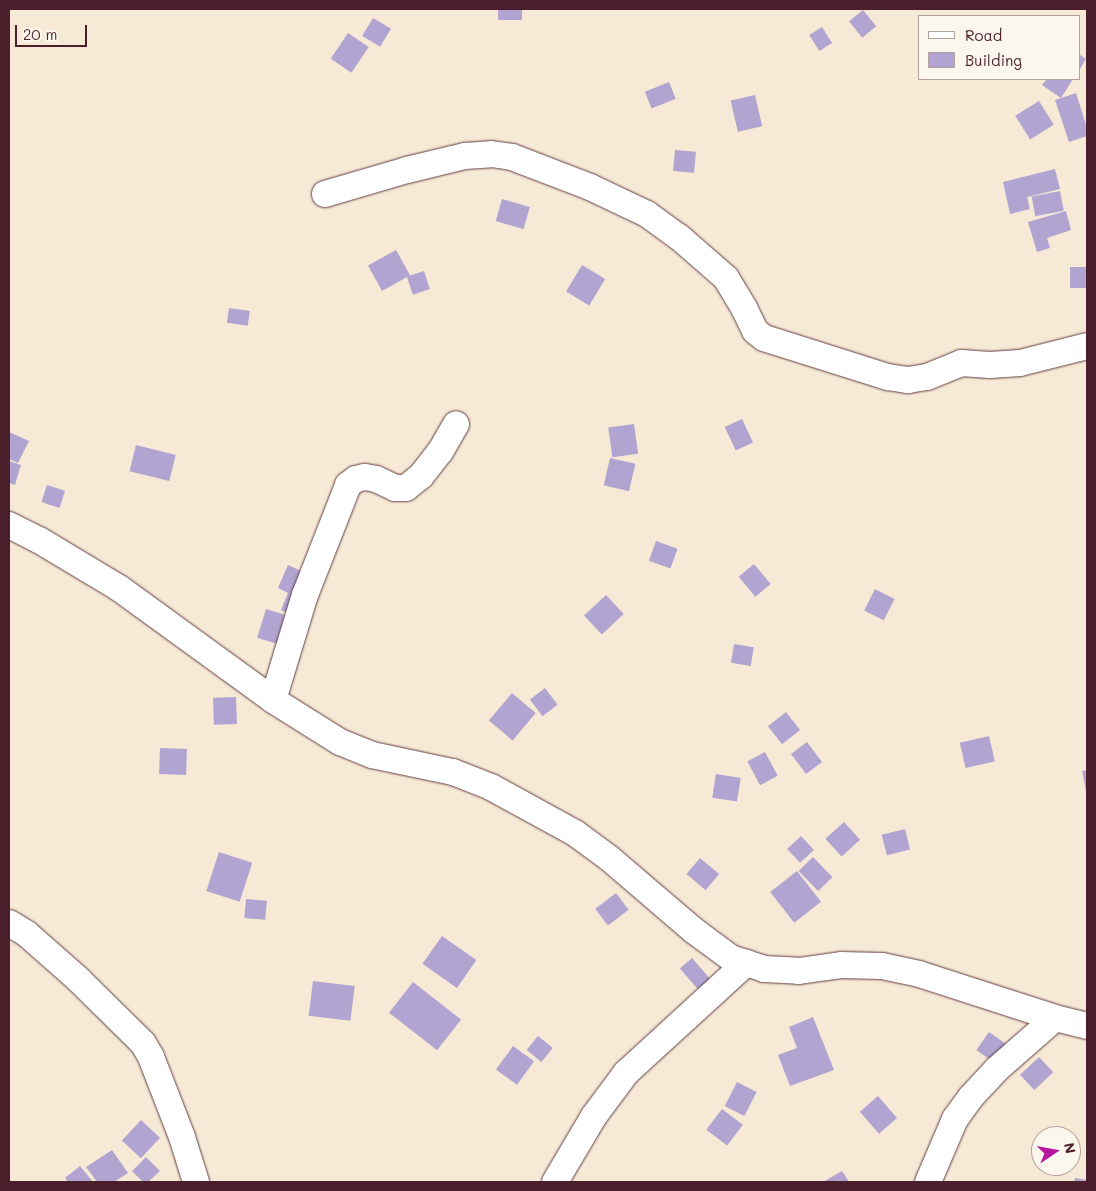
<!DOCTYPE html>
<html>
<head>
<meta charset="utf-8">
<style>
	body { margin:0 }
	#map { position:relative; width:1096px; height:1191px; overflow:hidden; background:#f6e9d5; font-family:Mali,sans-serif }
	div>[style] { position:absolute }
	.building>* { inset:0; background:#b1a4d1; transform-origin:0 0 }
	.roads { filter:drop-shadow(0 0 1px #643d44) drop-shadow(0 0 1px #643d44) }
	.street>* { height:26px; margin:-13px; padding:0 13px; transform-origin:13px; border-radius:13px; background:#fff }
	span { translate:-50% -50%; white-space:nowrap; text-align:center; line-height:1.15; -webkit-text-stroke:4.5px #fbf7ec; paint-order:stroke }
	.frame { position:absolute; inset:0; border:10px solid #4a1f2b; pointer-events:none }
	.legend { position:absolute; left:918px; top:15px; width:162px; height:65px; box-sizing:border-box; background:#fbf7ec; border:1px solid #b4a19f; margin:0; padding:6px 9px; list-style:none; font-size:15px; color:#4a1f2b }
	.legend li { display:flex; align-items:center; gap:10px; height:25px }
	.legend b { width:25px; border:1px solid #b4a19f }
	.north { position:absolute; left:1031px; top:1126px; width:50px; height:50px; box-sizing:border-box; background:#fbf7ec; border:1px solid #b4a19f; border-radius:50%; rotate:78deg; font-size:14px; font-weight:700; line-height:20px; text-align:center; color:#4a1f2b }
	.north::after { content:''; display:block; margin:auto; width:18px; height:22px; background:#b5179e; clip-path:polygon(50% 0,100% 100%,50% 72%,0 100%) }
	.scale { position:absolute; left:15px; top:25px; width:72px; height:22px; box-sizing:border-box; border:2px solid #4a1f2b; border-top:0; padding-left:6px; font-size:15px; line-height:18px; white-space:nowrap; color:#4a1f2b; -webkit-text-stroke:4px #fbf7ec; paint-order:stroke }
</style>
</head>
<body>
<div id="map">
	<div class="building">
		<i style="left:498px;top:9px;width:24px;height:11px"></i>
		<i style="left:863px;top:10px;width:21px;height:18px;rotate:51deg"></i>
		<i style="left:373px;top:18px;width:21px;height:21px;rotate:31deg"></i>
		<i style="left:822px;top:27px;width:19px;height:15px;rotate:58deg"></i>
		<i style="left:348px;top:33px;width:25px;height:31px;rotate:34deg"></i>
		<i style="clip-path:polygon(1080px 55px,1086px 59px,1080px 69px)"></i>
		<i style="clip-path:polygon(1047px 79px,1073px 79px,1061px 98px,1042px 85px)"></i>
		<i style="left:669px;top:82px;width:18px;height:26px;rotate:68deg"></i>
		<i style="clip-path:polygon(1076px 93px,1087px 128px,1087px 136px,1069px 142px,1055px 100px)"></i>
		<i style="left:755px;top:95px;width:32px;height:25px;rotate:77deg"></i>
		<i style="left:1039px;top:101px;width:28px;height:28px;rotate:58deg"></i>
		<i style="left:675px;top:150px;width:21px;height:21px;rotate:5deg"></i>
		<i style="clip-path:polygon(1055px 169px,1060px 189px,1027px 197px,1030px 209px,1010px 214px,1003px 182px)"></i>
		<i style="left:1060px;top:191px;width:20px;height:29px;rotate:79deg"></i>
		<i style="left:502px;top:199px;width:29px;height:23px;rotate:16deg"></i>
		<i style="clip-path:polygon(1066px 211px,1071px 230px,1047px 238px,1050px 248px,1037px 252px,1028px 222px)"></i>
		<i style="left:396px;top:250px;width:29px;height:32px;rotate:61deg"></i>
		<i style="left:582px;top:265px;width:27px;height:31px;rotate:31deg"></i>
		<i style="left:1070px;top:267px;width:17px;height:21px"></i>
		<i style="left:424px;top:271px;width:19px;height:18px;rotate:72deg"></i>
		<i style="left:229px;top:308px;width:21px;height:15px;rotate:8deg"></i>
		<i style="left:742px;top:419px;width:26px;height:19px;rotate:65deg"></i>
		<i style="left:634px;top:424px;width:30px;height:26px;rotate:82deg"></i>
		<i style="clip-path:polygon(9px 432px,29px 441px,18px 463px,9px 459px)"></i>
		<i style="left:136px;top:445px;width:41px;height:27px;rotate:14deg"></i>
		<i style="left:610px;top:458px;width:26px;height:28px;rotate:13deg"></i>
		<i style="clip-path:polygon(9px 461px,21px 465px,15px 485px,9px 483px)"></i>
		<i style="left:47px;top:485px;width:19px;height:18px;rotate:18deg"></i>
		<i style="left:656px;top:541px;width:23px;height:21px;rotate:20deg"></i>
		<i style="left:754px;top:564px;width:26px;height:20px;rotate:50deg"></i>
		<i style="clip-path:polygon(288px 565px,312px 576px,294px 616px,281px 610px,288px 593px,278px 588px)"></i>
		<i style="left:875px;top:589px;width:22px;height:24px;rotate:27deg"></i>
		<i style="left:606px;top:595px;width:26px;height:30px;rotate:47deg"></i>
		<i style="left:266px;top:609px;width:28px;height:30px;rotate:17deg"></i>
		<i style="left:734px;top:644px;width:20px;height:19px;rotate:9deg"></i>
		<i style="left:545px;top:688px;width:21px;height:19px;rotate:53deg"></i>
		<i style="left:512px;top:693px;width:31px;height:36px;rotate:40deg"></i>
		<i style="left:236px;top:697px;width:27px;height:23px;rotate:88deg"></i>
		<i style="left:786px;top:712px;width:23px;height:23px;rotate:52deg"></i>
		<i style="left:989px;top:736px;width:26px;height:30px;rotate:77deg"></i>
		<i style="left:807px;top:742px;width:25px;height:20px;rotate:53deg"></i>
		<i style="left:160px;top:748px;width:27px;height:26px;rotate:2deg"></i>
		<i style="left:765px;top:752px;width:27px;height:20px;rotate:62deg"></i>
		<i style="clip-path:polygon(1087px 770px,1087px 791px,1086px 791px,1082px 771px)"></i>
		<i style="left:716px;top:774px;width:25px;height:24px;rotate:9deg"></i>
		<i style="left:844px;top:822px;width:24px;height:25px;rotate:48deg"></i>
		<i style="left:905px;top:829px;width:21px;height:24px;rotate:76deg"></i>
		<i style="left:801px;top:836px;width:19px;height:19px;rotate:47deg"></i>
		<i style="left:219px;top:852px;width:35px;height:41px;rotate:18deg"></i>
		<i style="left:813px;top:857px;width:28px;height:20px;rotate:46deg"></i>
		<i style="left:700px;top:858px;width:25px;height:21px;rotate:40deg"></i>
		<i style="left:797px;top:871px;width:39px;height:34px;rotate:52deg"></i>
		<i style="left:616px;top:893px;width:21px;height:26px;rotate:53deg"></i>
		<i style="left:246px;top:899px;width:21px;height:19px;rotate:5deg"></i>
		<i style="left:442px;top:936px;width:42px;height:34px;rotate:35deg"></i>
		<i style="left:692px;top:958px;width:30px;height:16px;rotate:49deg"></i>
		<i style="left:313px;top:981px;width:42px;height:35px;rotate:7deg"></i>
		<i style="left:413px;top:982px;width:61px;height:39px;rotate:38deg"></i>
		<i style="clip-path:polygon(813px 1017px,834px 1070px,790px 1086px,778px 1055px,797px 1048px,789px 1027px)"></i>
		<i style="left:989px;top:1032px;width:24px;height:22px;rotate:35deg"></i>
		<i style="left:538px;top:1036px;width:19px;height:18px;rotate:39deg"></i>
		<i style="left:513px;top:1046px;width:26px;height:29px;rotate:36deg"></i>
		<i style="left:1039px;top:1057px;width:21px;height:26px;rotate:47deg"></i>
		<i style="left:737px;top:1082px;width:22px;height:27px;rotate:27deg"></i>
		<i style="left:878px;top:1096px;width:29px;height:24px;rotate:49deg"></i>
		<i style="left:722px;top:1109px;width:26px;height:26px;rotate:37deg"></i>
		<i style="left:141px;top:1120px;width:26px;height:28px;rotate:43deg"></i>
		<i style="clip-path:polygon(112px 1150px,128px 1173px,114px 1182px,97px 1182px,86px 1167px)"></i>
		<i style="clip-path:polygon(146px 1157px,160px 1171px,148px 1182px,143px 1182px,132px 1171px)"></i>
		<i style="clip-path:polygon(80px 1166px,93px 1182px,68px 1182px,65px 1178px)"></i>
		<i style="clip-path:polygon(842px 1171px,849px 1182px,823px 1182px)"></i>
		<i style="clip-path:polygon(1075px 1178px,1087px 1180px,1087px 1182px,1074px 1182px)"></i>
	</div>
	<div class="roads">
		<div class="street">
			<i style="left:325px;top:194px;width:85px;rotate:-16.3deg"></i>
			<i style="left:407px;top:170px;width:60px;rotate:-13.6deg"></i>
			<i style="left:465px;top:156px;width:26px;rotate:-4deg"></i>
			<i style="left:491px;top:154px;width:21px;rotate:8deg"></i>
			<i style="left:512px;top:157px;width:84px;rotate:21deg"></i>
			<i style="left:590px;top:187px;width:63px;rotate:25.3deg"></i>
			<i style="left:647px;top:214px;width:39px;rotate:36deg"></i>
			<i style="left:679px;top:237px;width:62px;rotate:41.1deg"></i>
			<i style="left:726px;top:278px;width:35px;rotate:59deg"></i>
			<i style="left:744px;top:308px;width:25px;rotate:64deg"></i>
			<i style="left:755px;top:331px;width:11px;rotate:38deg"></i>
			<i style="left:764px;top:338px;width:130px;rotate:17.5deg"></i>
			<i style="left:888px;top:377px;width:20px;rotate:9deg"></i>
			<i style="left:908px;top:380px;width:19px;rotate:-9deg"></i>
			<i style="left:927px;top:377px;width:37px;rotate:-22deg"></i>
			<i style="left:961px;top:363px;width:29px;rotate:4deg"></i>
			<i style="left:990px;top:365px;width:30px;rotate:-4deg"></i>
			<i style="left:1020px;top:363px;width:69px;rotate:-14.2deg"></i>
			<i style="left:9px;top:525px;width:34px;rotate:27deg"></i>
			<i style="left:39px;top:540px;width:93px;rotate:31deg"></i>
			<i style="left:119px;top:588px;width:190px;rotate:36deg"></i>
			<i style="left:273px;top:700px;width:79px;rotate:32.1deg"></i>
			<i style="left:340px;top:742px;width:35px;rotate:22deg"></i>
			<i style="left:372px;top:755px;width:83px;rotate:11.9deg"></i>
			<i style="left:453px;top:772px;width:41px;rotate:21.5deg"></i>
			<i style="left:491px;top:787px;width:96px;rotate:28.7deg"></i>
			<i style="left:575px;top:833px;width:42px;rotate:36.3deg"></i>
			<i style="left:609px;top:858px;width:111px;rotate:40.6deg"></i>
			<i style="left:693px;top:930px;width:47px;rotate:36.4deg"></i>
			<i style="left:731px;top:958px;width:35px;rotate:18deg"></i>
			<i style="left:764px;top:969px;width:35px;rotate:3deg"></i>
			<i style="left:799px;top:971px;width:42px;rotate:-8.1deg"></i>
			<i style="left:841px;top:965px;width:41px;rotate:1.4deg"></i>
			<i style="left:882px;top:966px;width:38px;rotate:12deg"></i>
			<i style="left:919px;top:974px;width:143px;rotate:17.9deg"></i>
			<i style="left:1055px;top:1018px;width:33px;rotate:14deg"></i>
			<i style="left:273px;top:700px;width:110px;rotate:-73.1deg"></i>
			<i style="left:305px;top:595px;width:118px;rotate:-68.6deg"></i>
			<i style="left:348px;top:485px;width:10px;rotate:-37deg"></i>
			<i style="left:356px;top:479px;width:9px;rotate:-13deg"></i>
			<i style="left:365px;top:477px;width:11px;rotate:10deg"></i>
			<i style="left:376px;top:479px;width:21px;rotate:25deg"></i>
			<i style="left:395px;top:488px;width:11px"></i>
			<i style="left:406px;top:488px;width:19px;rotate:-39deg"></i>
			<i style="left:421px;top:476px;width:31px;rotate:-52deg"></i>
			<i style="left:440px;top:452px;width:32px;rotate:-60deg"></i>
			<i style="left:9px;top:923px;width:21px;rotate:31deg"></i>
			<i style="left:27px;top:934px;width:68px;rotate:41.4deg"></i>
			<i style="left:78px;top:979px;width:91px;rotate:44.6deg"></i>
			<i style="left:143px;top:1043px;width:16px;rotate:60deg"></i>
			<i style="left:151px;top:1057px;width:86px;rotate:68.8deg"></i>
			<i style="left:182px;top:1137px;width:47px;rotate:72.7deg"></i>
			<i style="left:555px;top:1182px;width:77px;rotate:-59.4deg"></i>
			<i style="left:594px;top:1116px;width:54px;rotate:-53.3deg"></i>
			<i style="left:626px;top:1073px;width:163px;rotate:-42.5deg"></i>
			<i style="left:928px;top:1182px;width:69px;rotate:-66.8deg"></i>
			<i style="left:955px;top:1119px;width:27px;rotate:-54deg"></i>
			<i style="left:971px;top:1097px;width:38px;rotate:-47deg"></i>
			<i style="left:997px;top:1069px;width:77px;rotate:-41.3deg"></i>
		</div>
	</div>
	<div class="frame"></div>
	<ul class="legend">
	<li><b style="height:6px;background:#fff"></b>Road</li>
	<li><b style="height:14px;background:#b1a4d1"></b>Building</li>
	</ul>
	<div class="north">N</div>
	<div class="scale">20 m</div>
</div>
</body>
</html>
